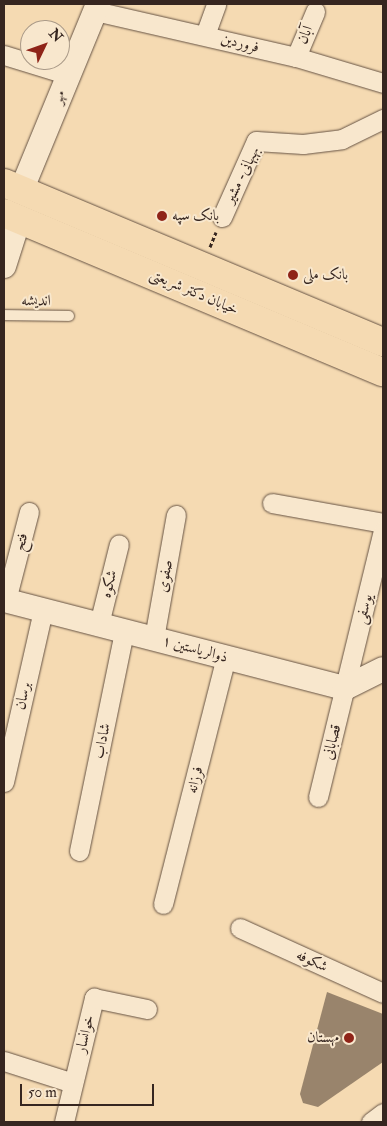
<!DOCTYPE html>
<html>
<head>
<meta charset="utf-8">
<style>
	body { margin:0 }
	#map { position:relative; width:387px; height:1126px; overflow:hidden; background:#f5dab2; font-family:"IM FELL Double Pica",Amiri,serif }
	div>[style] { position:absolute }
	.building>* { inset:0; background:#99846c }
	.path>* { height:3px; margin-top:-1.5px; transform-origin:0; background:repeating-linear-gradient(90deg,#362620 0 4px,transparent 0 6.5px) }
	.roads { filter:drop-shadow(0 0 1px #665344) drop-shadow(0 0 1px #665344) }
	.service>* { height:10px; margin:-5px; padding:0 5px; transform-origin:5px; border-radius:5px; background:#f8e7cd }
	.minor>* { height:19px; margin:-9.5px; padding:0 9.5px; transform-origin:9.5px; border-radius:9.5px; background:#f8e7cd }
	.tertiary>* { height:24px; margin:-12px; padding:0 12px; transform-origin:12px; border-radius:12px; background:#f8e7cd }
	.primary>* { height:28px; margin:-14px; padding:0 14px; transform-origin:14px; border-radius:14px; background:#f5dab2 }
	.dots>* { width:14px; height:14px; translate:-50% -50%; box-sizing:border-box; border:2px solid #f8e7cd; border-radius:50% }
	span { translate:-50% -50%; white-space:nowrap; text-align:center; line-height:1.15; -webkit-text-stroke:4px #f8e7cd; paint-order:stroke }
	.street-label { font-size:15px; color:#362620 }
	.poi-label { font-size:15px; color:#362620 }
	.left { translate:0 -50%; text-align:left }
	.right { translate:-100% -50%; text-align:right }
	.frame { position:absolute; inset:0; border:5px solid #362620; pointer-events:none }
	.north { position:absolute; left:20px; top:20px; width:50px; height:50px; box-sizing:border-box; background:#f8e7cd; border:1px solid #aa9a88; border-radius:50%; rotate:48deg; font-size:14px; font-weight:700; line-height:20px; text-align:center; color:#362620 }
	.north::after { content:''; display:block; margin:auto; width:18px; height:22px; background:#8f2418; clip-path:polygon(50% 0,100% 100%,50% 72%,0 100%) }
	.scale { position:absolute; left:20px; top:1084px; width:134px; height:22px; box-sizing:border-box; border:2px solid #362620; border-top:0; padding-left:6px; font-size:15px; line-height:18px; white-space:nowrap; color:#362620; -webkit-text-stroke:4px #f8e7cd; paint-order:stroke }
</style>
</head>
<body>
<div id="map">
	<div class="building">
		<i style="clip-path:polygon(327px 992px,383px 1014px,383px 1062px,318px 1107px,303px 1103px,300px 1094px)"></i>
	</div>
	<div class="path">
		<i style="left:210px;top:247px;width:16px;rotate:-68deg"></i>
	</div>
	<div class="roads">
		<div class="service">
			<i style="left:4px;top:315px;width:65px;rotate:0.9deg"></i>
		</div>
		<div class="minor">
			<i style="left:95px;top:11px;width:206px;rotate:12.9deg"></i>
			<i style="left:296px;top:57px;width:91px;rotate:16.6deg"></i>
			<i style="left:205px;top:35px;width:33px;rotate:-70deg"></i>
			<i style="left:4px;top:55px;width:68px;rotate:17.1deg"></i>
			<i style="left:296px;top:57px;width:49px;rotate:-67.1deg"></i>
			<i style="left:222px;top:217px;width:83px;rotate:-65.9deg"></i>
			<i style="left:256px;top:141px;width:47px;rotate:3.7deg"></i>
			<i style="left:303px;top:144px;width:39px;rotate:-7deg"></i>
			<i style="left:342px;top:139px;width:46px;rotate:-26deg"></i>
			<i style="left:272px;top:503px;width:113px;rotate:10.2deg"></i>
			<i style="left:6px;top:600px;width:91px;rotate:-75.4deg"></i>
			<i style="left:99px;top:624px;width:82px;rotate:-76deg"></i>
			<i style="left:154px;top:638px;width:125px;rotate:-79.9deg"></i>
			<i style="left:4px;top:782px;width:176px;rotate:-77.2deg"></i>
			<i style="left:318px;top:797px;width:274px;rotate:-76.3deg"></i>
			<i style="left:79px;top:851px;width:225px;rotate:-78.4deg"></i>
			<i style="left:163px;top:904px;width:255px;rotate:-75.7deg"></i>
			<i style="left:240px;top:928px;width:157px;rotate:24.4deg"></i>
			<i style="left:4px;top:1061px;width:72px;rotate:17.7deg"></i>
			<i style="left:64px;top:1122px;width:128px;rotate:-76.4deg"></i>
			<i style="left:94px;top:998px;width:54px;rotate:11.7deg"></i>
			<i style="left:371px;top:1122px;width:15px;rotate:-37deg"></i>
		</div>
		<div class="tertiary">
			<i style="left:21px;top:191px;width:202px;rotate:-67.6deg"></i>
			<i style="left:4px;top:266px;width:49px;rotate:-72.3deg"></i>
			<i style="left:4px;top:600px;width:352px;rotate:14.5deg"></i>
			<i style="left:345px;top:688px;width:42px;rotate:-26.6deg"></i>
		</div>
		<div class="primary">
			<i style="left:4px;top:183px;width:411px;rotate:22.8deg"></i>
			<i style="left:4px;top:213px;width:411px;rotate:22.8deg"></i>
		</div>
	</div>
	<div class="dots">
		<i style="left:162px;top:216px;background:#8f2418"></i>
		<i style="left:293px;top:275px;background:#8f2418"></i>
		<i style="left:349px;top:1038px;background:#8f2418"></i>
	</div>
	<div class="street-label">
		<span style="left:305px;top:35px;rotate:-67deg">آبان</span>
		<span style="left:240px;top:43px;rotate:14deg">فروردین</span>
		<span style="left:59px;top:97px;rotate:-68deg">مهر</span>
		<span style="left:242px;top:175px;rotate:-64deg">بهبهانی- مشیر</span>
		<span style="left:194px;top:292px;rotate:23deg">خیابان دکتر شریعتی</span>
		<span style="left:36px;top:301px">اندیشه</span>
		<span style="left:21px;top:542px;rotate:-75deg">فتح</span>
		<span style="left:165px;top:576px;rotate:-80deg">صفوی</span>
		<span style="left:109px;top:584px;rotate:-76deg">شکوه</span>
		<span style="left:364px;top:609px;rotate:-76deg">یوسفی</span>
		<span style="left:195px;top:649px;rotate:15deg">ذوالریاستین ۱</span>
		<span style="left:23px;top:696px;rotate:-77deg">برسان</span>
		<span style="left:102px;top:741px;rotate:-78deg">شاداب</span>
		<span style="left:332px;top:742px;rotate:-76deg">قصابانی</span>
		<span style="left:195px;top:780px;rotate:-76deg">فرزانه</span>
		<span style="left:312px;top:961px;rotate:25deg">شکوفه</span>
		<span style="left:85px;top:1034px;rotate:-76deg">خوانسار</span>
	</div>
	<div class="poi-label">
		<span class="left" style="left:172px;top:216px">بانک سپه</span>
		<span class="left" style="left:303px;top:275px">بانک ملی</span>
		<span class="right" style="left:339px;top:1038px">مهستان</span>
	</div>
	<div class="frame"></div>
	<div class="north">N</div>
	<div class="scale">50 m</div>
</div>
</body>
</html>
